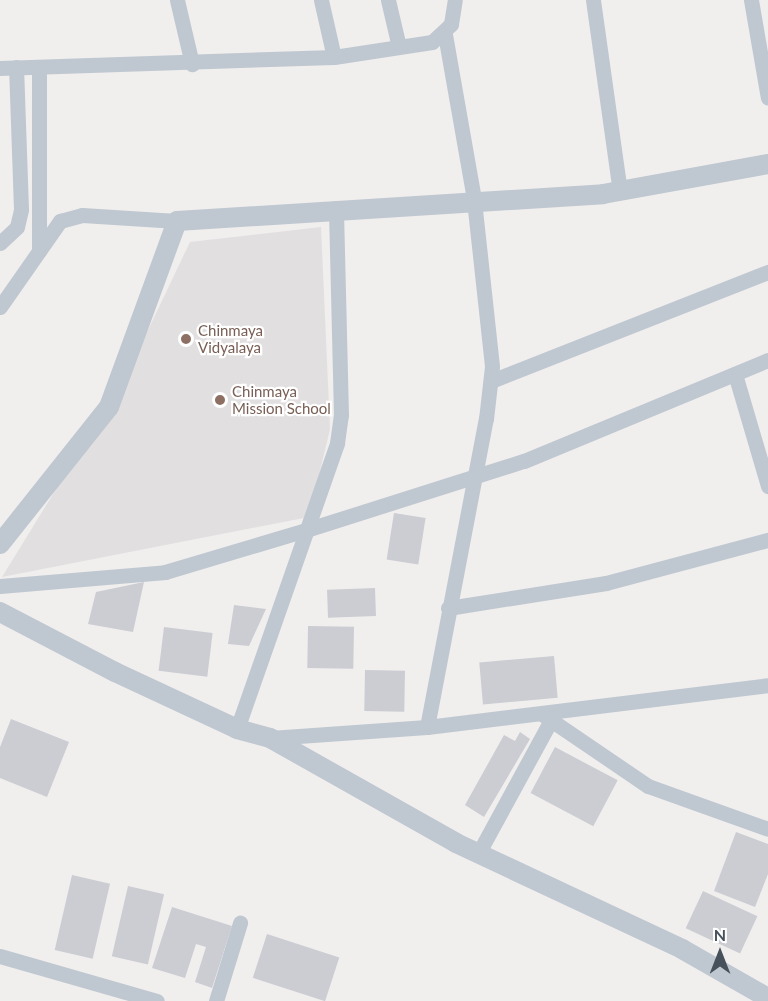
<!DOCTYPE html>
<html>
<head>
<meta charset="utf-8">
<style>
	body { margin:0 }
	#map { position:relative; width:768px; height:1001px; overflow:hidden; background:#f1eeee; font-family:Lato,sans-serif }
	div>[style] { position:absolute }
	.education>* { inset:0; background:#e2dfe0 }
	.building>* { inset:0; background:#cbcdd3; transform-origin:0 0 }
	.minor>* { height:15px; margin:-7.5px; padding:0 7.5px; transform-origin:7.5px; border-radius:7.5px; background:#bfc8d0 }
	.tertiary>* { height:20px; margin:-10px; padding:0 10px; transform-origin:10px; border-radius:10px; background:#bfc8d0 }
	.dots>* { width:16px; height:16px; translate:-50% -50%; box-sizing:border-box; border:3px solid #fff; border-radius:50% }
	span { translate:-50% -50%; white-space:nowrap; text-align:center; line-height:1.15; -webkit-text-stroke:4.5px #fff; paint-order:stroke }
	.education-label { font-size:15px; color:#785e54 }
	.left { translate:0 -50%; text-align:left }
	.north { position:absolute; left:690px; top:923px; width:60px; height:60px; -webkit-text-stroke:4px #fff; paint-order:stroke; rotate:0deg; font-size:16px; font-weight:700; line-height:24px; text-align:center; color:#47515b }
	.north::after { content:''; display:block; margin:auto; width:21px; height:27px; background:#47515b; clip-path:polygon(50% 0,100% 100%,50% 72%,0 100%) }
</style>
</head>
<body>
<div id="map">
	<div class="education">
		<i style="clip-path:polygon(321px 227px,330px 429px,309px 517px,2px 577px,128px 372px,190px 242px)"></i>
	</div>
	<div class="building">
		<i style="left:394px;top:513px;width:32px;height:47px;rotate:9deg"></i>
		<i style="clip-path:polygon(144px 582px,133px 632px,88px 624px,96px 592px)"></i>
		<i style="left:375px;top:588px;width:28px;height:48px;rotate:88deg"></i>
		<i style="clip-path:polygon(234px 605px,266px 609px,249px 646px,228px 644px)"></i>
		<i style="left:308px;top:626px;width:46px;height:42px;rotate:1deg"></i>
		<i style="left:164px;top:627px;width:49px;height:44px;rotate:7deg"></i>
		<i style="left:554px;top:656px;width:42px;height:75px;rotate:85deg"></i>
		<i style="left:365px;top:670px;width:40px;height:41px;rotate:1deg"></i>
		<i style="clip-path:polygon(11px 719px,69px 742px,47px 797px,0 778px,0 747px)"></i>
		<i style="clip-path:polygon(520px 732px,530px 739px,484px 817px,465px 805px,504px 735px,515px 741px)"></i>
		<i style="left:555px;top:747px;width:71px;height:52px;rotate:28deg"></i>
		<i style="clip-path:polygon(736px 832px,768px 844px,768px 874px,755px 907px,714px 891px)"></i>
		<i style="left:72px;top:875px;width:39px;height:77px;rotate:13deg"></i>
		<i style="left:128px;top:886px;width:37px;height:72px;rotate:13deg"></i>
		<i style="left:703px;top:891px;width:60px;height:41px;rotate:25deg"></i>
		<i style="clip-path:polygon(172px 907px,232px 926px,212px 988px,195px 982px,206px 947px,196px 944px,185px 978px,152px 968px)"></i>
		<i style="left:267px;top:934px;width:76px;height:46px;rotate:18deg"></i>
	</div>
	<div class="minor">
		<i style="left:177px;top:0;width:66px;rotate:76.8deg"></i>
		<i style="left:321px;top:0;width:58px;rotate:77.2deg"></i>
		<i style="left:388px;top:0;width:48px;rotate:76.8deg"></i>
		<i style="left:593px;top:0;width:193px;rotate:82deg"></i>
		<i style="left:751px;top:0;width:99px;rotate:80.2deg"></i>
		<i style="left:0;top:68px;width:334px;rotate:-1.9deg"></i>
		<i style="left:334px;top:57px;width:99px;rotate:-8.7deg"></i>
		<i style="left:432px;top:42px;width:26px;rotate:-43deg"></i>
		<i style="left:451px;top:24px;width:24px;rotate:-81deg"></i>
		<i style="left:0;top:243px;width:23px;rotate:-43deg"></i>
		<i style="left:17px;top:227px;width:18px;rotate:-77deg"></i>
		<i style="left:21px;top:209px;width:142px;rotate:-92deg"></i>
		<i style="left:39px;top:251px;width:184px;rotate:-90deg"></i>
		<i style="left:0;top:307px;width:105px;rotate:-55.1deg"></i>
		<i style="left:60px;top:221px;width:23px;rotate:-15deg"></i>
		<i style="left:82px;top:215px;width:95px;rotate:3.6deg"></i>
		<i style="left:735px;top:374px;width:117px;rotate:73.6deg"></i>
		<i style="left:491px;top:381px;width:298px;rotate:-21.5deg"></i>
		<i style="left:0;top:586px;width:166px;rotate:-4.8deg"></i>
		<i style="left:165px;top:572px;width:150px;rotate:-16.6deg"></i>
		<i style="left:309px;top:529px;width:225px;rotate:-17.6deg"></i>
		<i style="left:524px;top:461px;width:264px;rotate:-22.5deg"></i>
		<i style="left:448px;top:608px;width:160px;rotate:-9deg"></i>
		<i style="left:606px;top:583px;width:168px;rotate:-14.9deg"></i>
		<i style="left:542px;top:714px;width:128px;rotate:34.2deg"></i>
		<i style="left:648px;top:786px;width:127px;rotate:19.7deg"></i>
		<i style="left:427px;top:727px;width:344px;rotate:-7deg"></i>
		<i style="left:237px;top:729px;width:303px;rotate:-70.7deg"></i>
		<i style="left:337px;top:443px;width:28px;rotate:-82deg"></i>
		<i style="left:341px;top:415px;width:207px;rotate:-91.4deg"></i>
		<i style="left:270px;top:738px;width:157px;rotate:-4deg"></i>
		<i style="left:427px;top:727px;width:314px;rotate:-79.2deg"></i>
		<i style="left:486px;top:419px;width:53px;rotate:-83.5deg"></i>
		<i style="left:492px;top:366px;width:168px;rotate:-96.2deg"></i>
		<i style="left:474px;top:199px;width:168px;rotate:-100deg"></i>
		<i style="left:478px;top:854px;width:153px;rotate:-61.4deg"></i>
		<i style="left:0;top:956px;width:163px;rotate:16deg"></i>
		<i style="left:216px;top:1001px;width:82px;rotate:-72.9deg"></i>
	</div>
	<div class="tertiary">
		<i style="left:0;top:544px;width:175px;rotate:-51.5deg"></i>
		<i style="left:109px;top:407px;width:198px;rotate:-69.9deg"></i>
		<i style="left:177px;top:221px;width:427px;rotate:-3.6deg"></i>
		<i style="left:603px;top:194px;width:168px;rotate:-10.3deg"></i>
		<i style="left:0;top:612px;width:130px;rotate:27.6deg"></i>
		<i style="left:115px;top:672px;width:135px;rotate:25deg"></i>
		<i style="left:237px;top:729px;width:34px;rotate:15deg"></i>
		<i style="left:270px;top:738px;width:214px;rotate:29.4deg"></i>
		<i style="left:456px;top:843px;width:250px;rotate:25.1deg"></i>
		<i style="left:682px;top:949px;width:99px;rotate:29.7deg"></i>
	</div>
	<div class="dots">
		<i style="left:186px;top:339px;background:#8d6e63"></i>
		<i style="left:220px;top:400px;background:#8d6e63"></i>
	</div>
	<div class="education-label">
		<span class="left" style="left:198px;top:339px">Chinmaya<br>Vidyalaya</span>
		<span class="left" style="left:232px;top:400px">Chinmaya<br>Mission School</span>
	</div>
	<div class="north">N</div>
</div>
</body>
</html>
